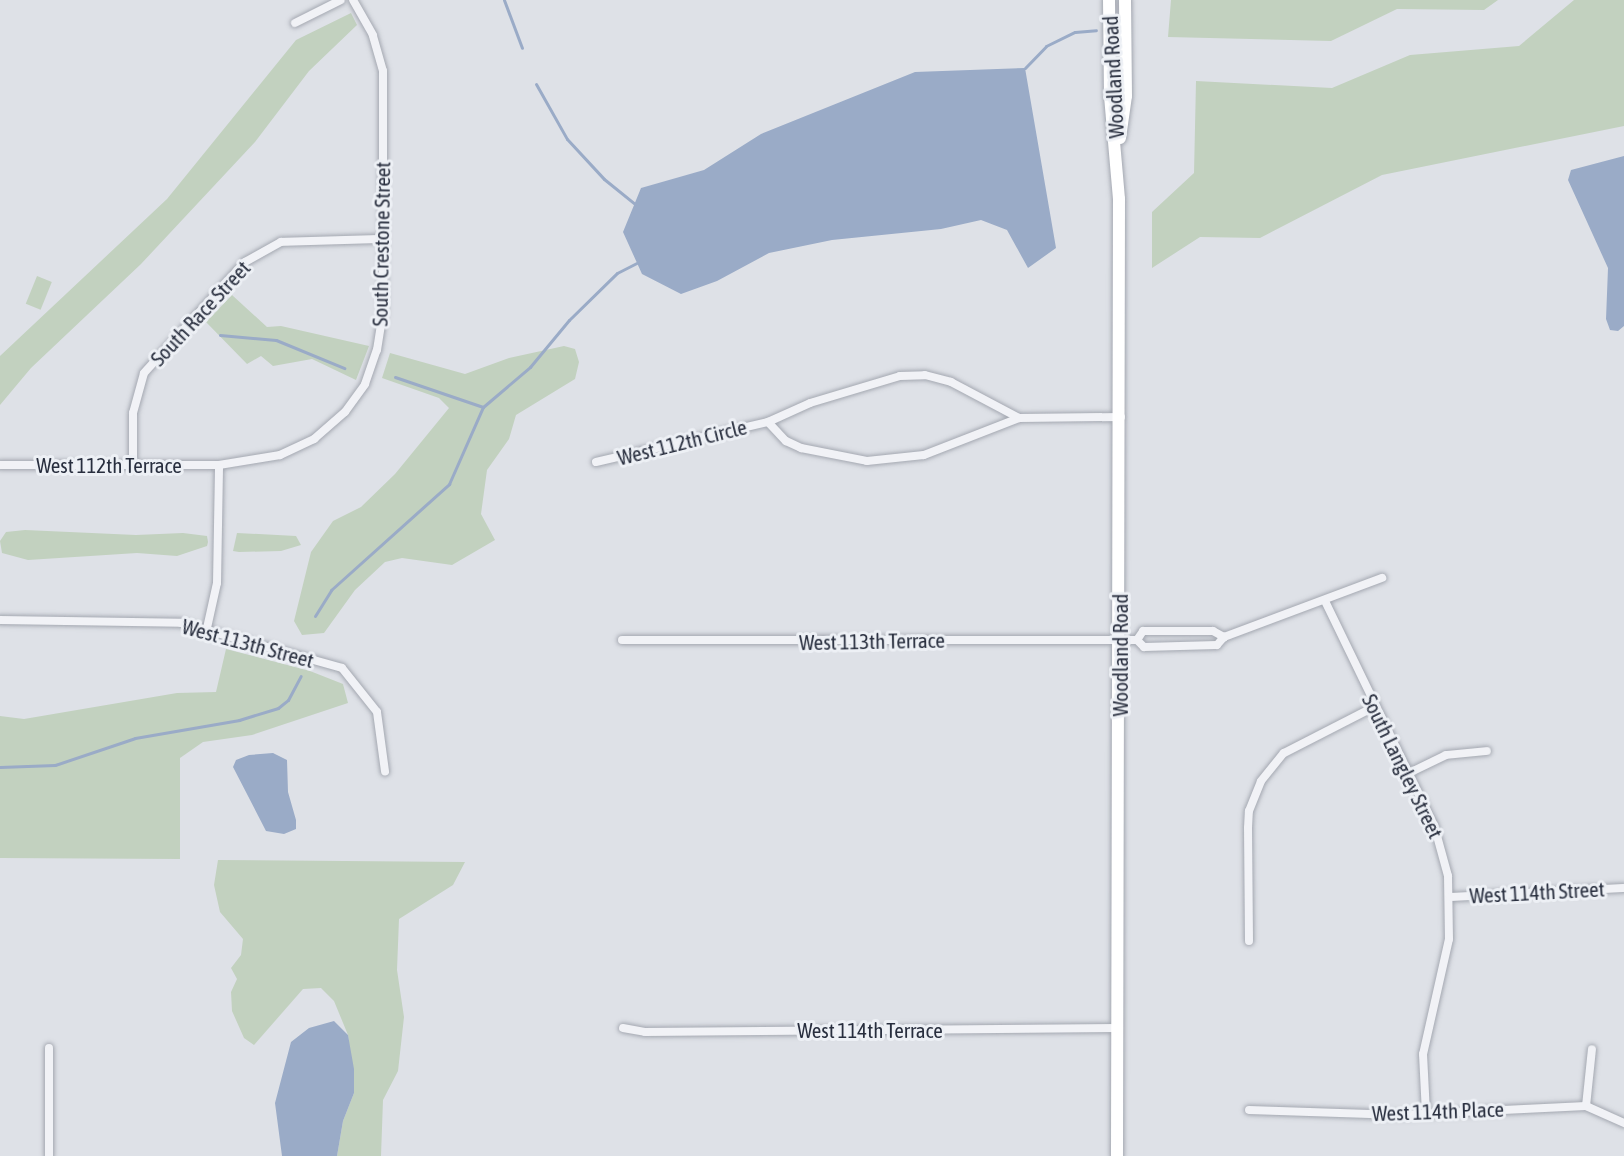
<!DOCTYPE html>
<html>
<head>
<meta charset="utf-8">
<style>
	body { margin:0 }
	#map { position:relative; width:1624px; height:1156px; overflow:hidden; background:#dee1e7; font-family:"Asap Condensed",sans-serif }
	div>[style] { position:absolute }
	.green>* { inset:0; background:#c2d1bf; transform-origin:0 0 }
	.water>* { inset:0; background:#9aabc7 }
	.stream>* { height:3px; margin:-1.5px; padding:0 1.5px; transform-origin:1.5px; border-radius:1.5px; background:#9aabc7 }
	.roads { filter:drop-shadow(0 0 2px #a4a8b1) drop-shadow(0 0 2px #a4a8b1) }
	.minor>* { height:8px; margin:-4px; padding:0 4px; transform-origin:4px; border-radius:4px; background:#f1f2f6 }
	.secondary>* { height:12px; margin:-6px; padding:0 6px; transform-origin:6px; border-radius:6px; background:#fff }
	span { translate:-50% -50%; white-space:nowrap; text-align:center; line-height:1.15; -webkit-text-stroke:6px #edf0f5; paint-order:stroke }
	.street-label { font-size:21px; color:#282e3e }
</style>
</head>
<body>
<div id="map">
	<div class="green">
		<i style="clip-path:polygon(1171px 0,1498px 0,1484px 10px,1397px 9px,1331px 41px,1168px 37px)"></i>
		<i style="clip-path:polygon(1574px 0,1624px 0,1624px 126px,1382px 175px,1260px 238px,1200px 237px,1152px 268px,1152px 212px,1194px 173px,1196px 81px,1332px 88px,1410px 55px,1519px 46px)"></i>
		<i style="clip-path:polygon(351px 13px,357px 25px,309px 71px,255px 142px,141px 264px,31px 368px,0 405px,0 356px,167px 199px,296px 40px)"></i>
		<i style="left:37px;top:276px;width:16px;height:30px;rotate:22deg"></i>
		<i style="clip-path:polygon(232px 295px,267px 327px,281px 326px,369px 346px,356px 380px,312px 359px,273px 366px,261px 356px,247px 364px,206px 322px)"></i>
		<i style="clip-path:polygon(564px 346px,575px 349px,579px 362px,575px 379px,516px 415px,509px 439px,487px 470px,481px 514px,495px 540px,452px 565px,402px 558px,385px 562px,355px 590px,324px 633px,302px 635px,294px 621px,311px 552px,333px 521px,361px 507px,395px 474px,449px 408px,439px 398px,382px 378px,390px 353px,465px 374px,509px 358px)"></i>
		<i style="clip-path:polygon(25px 530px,136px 535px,183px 533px,207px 536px,208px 542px,207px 546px,177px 556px,137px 553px,28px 560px,2px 553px,0 541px,6px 532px)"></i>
		<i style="clip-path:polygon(237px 533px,296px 536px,301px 545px,281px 551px,239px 552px,233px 551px)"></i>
		<i style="clip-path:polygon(226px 649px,310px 671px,343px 684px,348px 703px,252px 735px,203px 742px,180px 758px,180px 859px,0 858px,0 716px,24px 719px,177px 693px,216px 692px)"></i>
		<i style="clip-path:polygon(218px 860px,465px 862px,453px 885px,399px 919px,397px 970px,404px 1017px,398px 1071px,383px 1100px,381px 1156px,337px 1156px,343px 1121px,354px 1093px,348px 1035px,334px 1001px,321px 988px,303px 989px,254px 1045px,244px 1038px,232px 1011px,231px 992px,237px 979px,231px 968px,241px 955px,243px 939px,220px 912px,214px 885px)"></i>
	</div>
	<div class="water">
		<i style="clip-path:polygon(1025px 68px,1056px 248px,1028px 268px,1007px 230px,981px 220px,941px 229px,832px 240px,769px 253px,717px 281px,681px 294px,642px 274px,623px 232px,641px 188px,704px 170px,761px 134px,915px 72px)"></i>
		<i style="clip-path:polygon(1624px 156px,1624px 326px,1618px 331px,1610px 330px,1606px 319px,1608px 268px,1568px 180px,1571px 170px)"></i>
		<i style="clip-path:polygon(273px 753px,287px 760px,288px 792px,296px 820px,296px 829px,284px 834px,266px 831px,233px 767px,236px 760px,249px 755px)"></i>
		<i style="clip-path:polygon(334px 1021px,348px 1035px,354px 1069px,354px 1093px,343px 1121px,337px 1156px,282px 1156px,275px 1103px,291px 1042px,309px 1028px)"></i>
	</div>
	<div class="stream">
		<i style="left:504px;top:0;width:51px;rotate:69.4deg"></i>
		<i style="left:1025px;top:68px;width:30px;rotate:-46deg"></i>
		<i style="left:1046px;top:46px;width:32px;rotate:-26deg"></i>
		<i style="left:1075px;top:32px;width:21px;rotate:-5deg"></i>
		<i style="left:536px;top:84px;width:63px;rotate:60.6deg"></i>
		<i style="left:567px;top:139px;width:54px;rotate:47.2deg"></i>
		<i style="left:604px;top:179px;width:40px;rotate:39deg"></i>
		<i style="left:220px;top:335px;width:56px;rotate:5.1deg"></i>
		<i style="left:276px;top:340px;width:74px;rotate:22.4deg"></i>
		<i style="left:395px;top:377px;width:93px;rotate:18.8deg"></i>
		<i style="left:315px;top:616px;width:31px;rotate:-58deg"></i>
		<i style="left:331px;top:590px;width:159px;rotate:-41.9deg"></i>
		<i style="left:449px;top:484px;width:84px;rotate:-66.2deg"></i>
		<i style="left:483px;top:407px;width:62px;rotate:-40.4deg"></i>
		<i style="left:530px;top:367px;width:61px;rotate:-50.3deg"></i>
		<i style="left:569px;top:320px;width:67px;rotate:-44.4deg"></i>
		<i style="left:617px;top:273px;width:22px;rotate:-27deg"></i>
		<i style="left:0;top:767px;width:55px;rotate:-2.1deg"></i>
		<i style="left:55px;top:765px;width:84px;rotate:-18.6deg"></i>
		<i style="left:135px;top:738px;width:106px;rotate:-9.8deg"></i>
		<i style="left:239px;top:720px;width:41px;rotate:-17.1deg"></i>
		<i style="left:278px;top:708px;width:13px;rotate:-39deg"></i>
		<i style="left:288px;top:700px;width:27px;rotate:-62deg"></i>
	</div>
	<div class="roads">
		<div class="minor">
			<i style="left:295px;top:23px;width:51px;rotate:-26.6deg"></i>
			<i style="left:768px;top:422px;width:26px;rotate:47deg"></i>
			<i style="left:786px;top:441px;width:17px;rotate:25deg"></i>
			<i style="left:801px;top:448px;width:67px;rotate:11.1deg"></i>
			<i style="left:867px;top:461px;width:57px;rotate:-6deg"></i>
			<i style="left:924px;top:455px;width:102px;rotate:-21.3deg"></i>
			<i style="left:596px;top:462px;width:177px;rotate:-13.1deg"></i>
			<i style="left:768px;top:422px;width:46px;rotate:-24.3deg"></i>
			<i style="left:810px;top:403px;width:94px;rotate:-16.7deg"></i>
			<i style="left:900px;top:376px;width:25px;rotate:-2deg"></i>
			<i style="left:925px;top:375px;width:27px;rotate:15deg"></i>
			<i style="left:951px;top:382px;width:77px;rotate:27.9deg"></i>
			<i style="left:1019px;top:418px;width:102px;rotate:-0.6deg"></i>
			<i style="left:0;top:465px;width:219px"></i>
			<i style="left:133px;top:465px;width:52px;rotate:-90deg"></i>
			<i style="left:133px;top:413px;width:41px;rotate:-74.6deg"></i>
			<i style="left:144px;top:373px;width:150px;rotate:-47.7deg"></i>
			<i style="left:245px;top:262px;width:41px;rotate:-29.1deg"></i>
			<i style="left:281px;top:242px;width:102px;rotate:-1.7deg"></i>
			<i style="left:1325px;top:601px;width:249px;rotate:64.1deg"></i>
			<i style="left:1434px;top:825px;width:53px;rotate:74.6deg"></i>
			<i style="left:1448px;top:876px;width:63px;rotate:89.1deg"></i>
			<i style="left:1449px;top:939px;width:118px;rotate:102.7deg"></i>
			<i style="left:1423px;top:1054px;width:60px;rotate:87.1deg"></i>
			<i style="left:0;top:620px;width:181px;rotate:0.9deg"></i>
			<i style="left:181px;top:623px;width:167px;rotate:15.6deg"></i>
			<i style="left:342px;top:668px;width:56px;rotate:51.5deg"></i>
			<i style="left:377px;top:712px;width:60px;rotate:82.3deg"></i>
			<i style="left:207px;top:628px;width:46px;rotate:-77.5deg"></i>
			<i style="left:217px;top:583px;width:118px;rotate:-89deg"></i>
			<i style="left:219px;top:465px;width:62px;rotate:-9.3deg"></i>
			<i style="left:280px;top:455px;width:38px;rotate:-25deg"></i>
			<i style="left:314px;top:439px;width:41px;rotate:-41.1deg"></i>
			<i style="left:345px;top:412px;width:34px;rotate:-54deg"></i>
			<i style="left:365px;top:384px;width:36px;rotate:-71deg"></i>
			<i style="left:377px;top:350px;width:39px;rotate:-81deg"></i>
			<i style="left:383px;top:311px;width:240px;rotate:-90deg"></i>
			<i style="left:383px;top:71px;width:37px;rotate:-106deg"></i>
			<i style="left:373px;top:35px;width:40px;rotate:-119.7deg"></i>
			<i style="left:622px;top:640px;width:515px"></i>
			<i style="left:1137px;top:640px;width:10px;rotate:45deg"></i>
			<i style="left:1144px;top:647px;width:73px;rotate:-1.6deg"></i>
			<i style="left:1217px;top:645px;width:11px;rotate:-49deg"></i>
			<i style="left:1224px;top:637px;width:169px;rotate:-20.5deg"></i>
			<i style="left:1137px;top:640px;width:11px;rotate:-56deg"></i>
			<i style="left:1143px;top:631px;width:70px"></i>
			<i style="left:1213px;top:631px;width:13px;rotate:29deg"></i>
			<i style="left:1409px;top:773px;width:41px;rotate:-25.9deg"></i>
			<i style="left:1446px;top:755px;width:41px;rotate:-5.6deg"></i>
			<i style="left:1450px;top:897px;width:174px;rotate:-3deg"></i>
			<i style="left:1249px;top:941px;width:113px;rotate:-90.5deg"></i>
			<i style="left:1248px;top:828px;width:17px;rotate:-87deg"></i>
			<i style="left:1249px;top:811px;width:32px;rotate:-68deg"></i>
			<i style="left:1261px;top:781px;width:36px;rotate:-51deg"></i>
			<i style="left:1284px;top:753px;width:101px;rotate:-27.1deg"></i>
			<i style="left:623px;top:1028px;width:22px;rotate:10deg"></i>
			<i style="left:645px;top:1032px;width:472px;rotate:-0.5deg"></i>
			<i style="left:49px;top:1048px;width:108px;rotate:90deg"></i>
			<i style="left:1586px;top:1106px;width:57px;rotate:-84deg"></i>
			<i style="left:1249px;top:1110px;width:151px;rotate:1.9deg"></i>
			<i style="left:1400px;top:1115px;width:186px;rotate:-2.8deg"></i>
			<i style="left:1586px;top:1106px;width:42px;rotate:24.1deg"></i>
		</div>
		<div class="secondary">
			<i style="left:1109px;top:0;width:96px;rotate:89.4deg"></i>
			<i style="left:1110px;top:96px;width:103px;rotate:85deg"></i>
			<i style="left:1119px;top:199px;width:957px;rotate:90.12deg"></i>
			<i style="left:1120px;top:138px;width:42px;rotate:-81.9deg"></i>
			<i style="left:1126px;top:96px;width:96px;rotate:-90.6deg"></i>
		</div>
	</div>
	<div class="street-label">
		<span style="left:1113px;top:77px;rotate:-93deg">Woodland Road</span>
		<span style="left:381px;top:244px;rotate:-89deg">South Crestone Street</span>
		<span style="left:200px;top:313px;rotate:-47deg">South Race Street</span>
		<span style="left:682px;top:442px;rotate:-14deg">West 112th Circle</span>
		<span style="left:109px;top:465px">West 112th Terrace</span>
		<span style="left:872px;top:641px;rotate:-1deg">West 113th Terrace</span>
		<span style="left:248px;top:643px;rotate:15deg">West 113th Street</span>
		<span style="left:1120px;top:655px;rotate:-90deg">Woodland Road</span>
		<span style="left:1403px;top:766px;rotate:64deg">South Langley Street</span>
		<span style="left:1537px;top:892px;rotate:-3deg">West 114th Street</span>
		<span style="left:870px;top:1030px">West 114th Terrace</span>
		<span style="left:1438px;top:1111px;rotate:-2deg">West 114th Place</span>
	</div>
</div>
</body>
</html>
